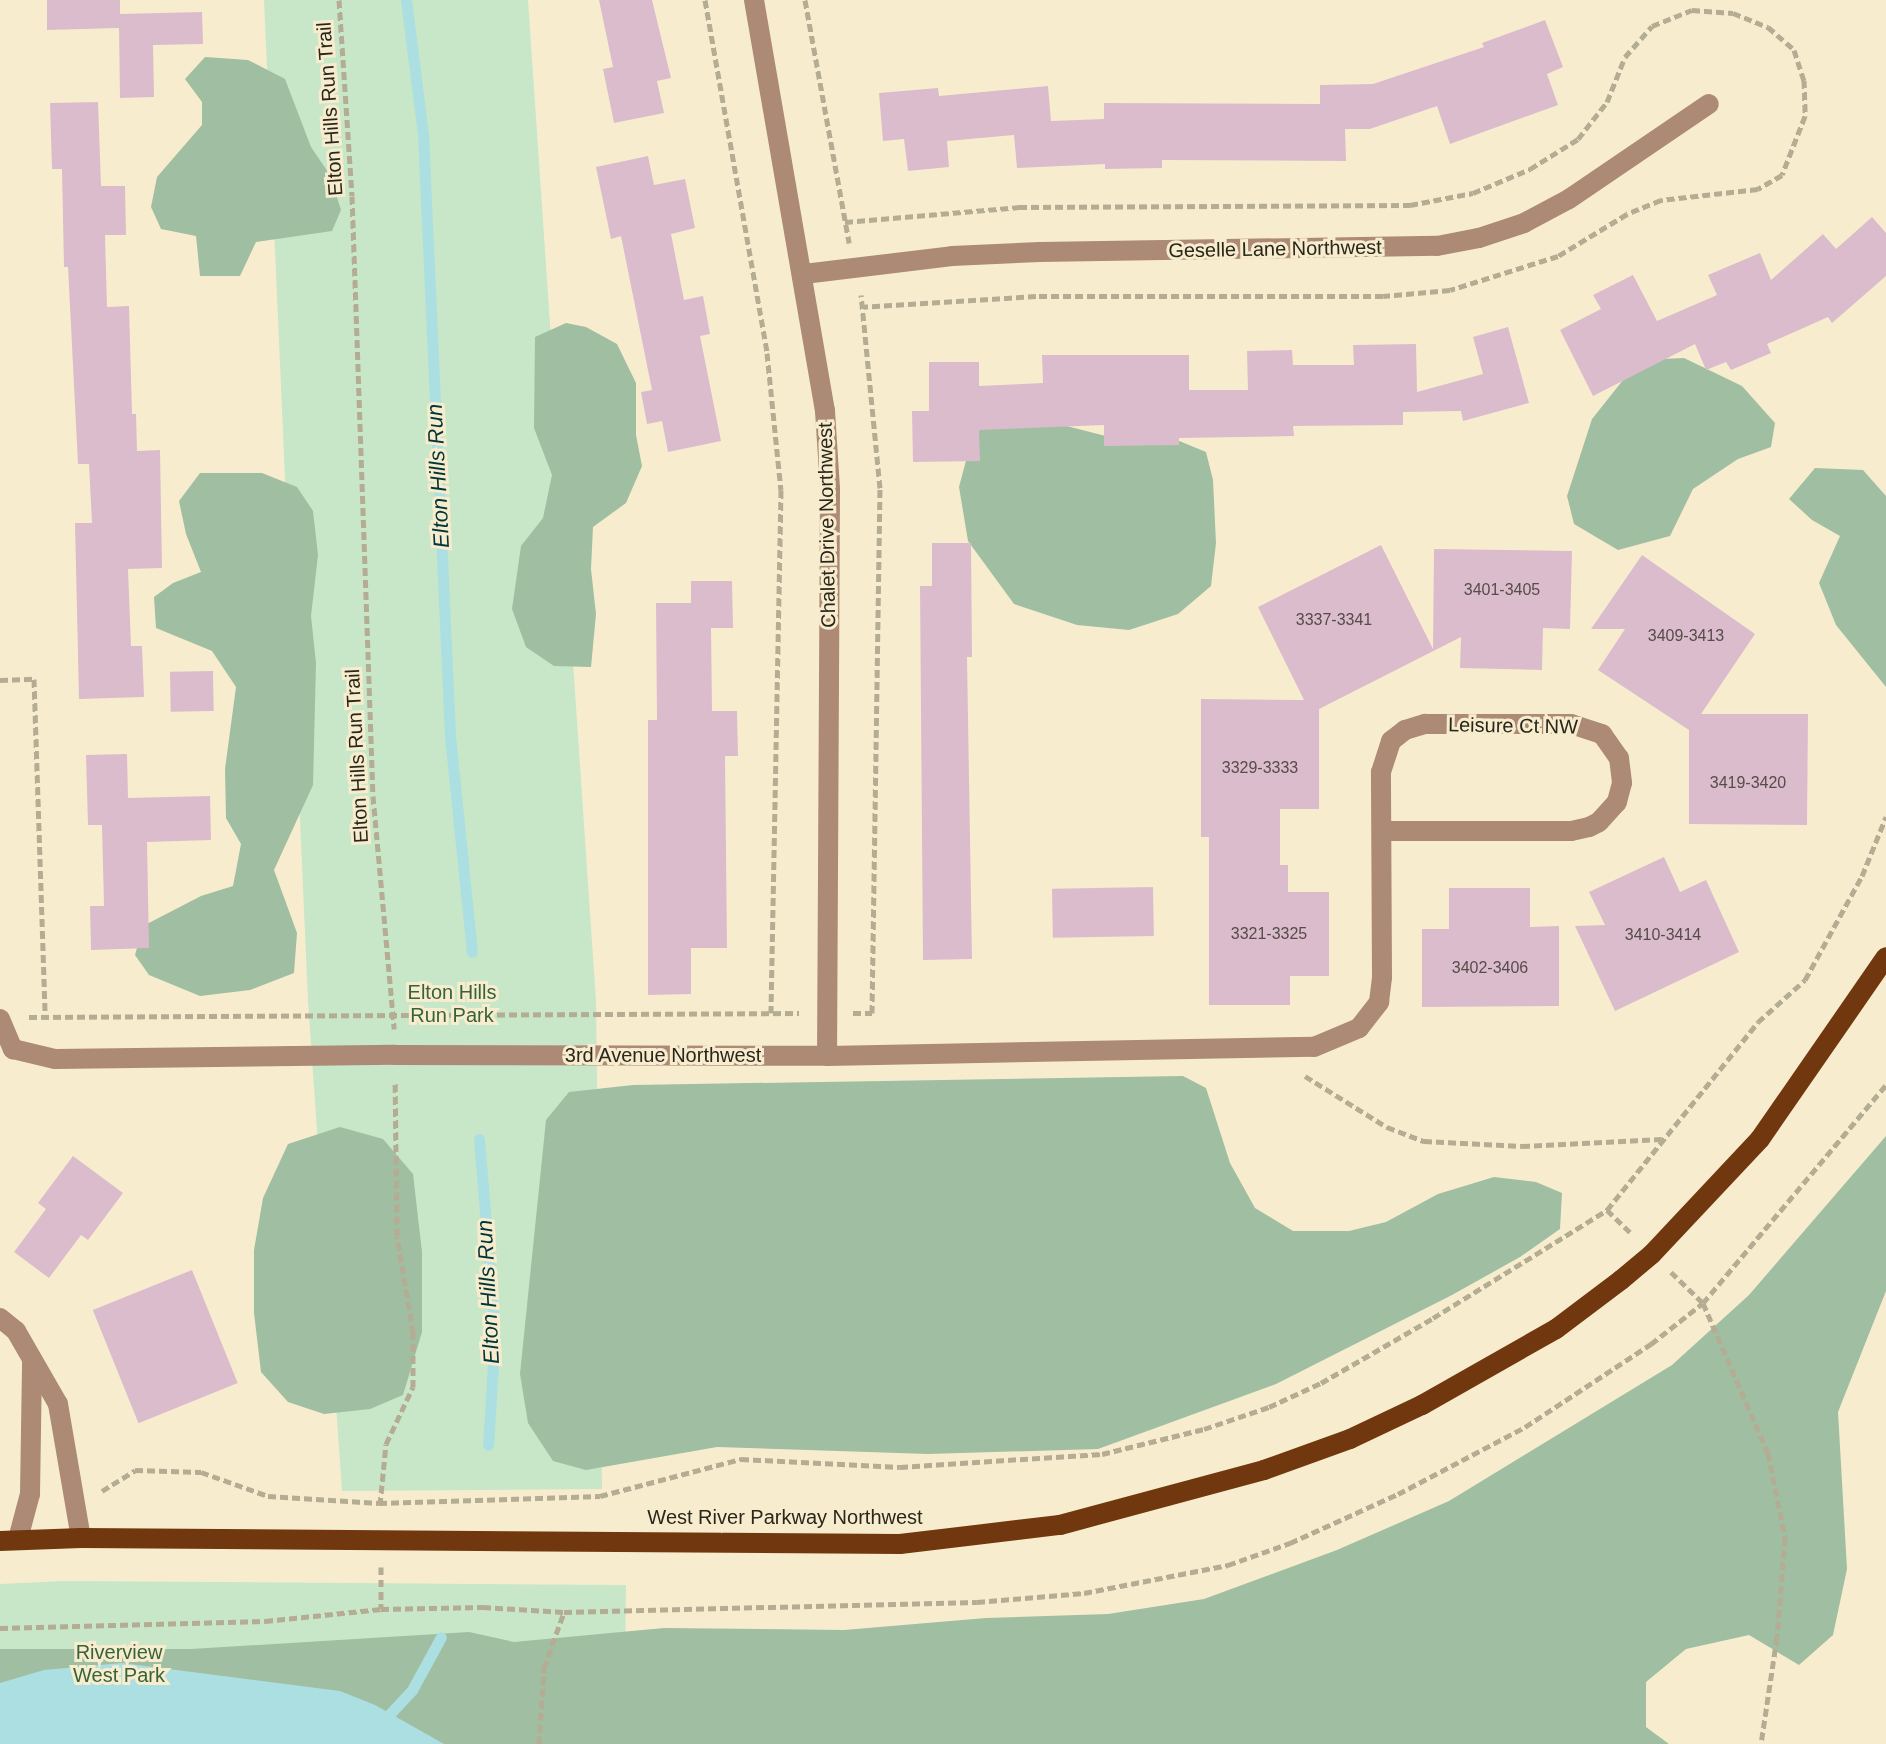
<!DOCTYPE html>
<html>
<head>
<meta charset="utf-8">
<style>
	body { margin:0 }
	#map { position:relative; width:1886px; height:1744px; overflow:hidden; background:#f7edce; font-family:Arial,sans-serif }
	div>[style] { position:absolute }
	.green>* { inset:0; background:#c8e6c8 }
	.forest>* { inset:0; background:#a0bea1 }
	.water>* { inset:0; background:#acdfe2 }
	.stream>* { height:11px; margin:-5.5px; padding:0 5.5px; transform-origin:5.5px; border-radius:5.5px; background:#acdfe2 }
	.building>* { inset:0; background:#dbbccd; transform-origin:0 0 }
	.path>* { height:5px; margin-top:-2.5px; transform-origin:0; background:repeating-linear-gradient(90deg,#b4ac93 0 8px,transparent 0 12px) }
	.minor>* { height:20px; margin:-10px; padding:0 10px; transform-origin:10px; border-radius:10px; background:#ac8a76 }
	.major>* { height:20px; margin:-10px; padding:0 10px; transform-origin:10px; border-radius:10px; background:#71380f }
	span { translate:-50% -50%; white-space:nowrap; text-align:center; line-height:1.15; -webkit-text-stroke:6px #f7edce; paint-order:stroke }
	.number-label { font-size:16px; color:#564c48 }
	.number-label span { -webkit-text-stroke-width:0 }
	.street-label { font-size:20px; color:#2a261b }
	.park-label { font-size:20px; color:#37633a }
	.water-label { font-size:22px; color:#043639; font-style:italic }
</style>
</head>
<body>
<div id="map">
	<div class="green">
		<i style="clip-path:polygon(264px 0,528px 0,596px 1001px,602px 1489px,342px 1491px,308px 1001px)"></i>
		<i style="clip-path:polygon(63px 1581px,626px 1585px,624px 1744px,0 1744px,0 1584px)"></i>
	</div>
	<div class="forest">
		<i style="clip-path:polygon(205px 57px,248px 60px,285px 79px,311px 147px,330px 175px,341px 210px,332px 231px,256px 242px,240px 276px,200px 276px,196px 236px,161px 229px,151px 207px,157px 177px,202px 125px,202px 102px,185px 79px)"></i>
		<i style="clip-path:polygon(566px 323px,586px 327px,617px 344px,636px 383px,636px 435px,642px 466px,626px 503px,593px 527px,591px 569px,596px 614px,591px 667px,554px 666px,526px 647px,512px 609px,521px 546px,543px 518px,552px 475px,534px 428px,535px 337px)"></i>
		<i style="clip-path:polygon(1684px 358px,1742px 386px,1775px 423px,1771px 447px,1738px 459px,1693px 489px,1670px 536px,1618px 550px,1574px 524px,1567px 496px,1592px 419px,1639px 360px)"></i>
		<i style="clip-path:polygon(1000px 409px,1129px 442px,1172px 438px,1206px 452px,1213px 480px,1216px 543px,1211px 586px,1178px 614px,1129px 630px,1077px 625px,1014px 604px,968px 541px,959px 487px,972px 438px)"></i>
		<i style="clip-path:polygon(1815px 468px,1863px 470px,1886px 496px,1886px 687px,1836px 625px,1819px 583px,1840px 536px,1812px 520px,1789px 499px)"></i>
		<i style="clip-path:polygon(200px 473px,262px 473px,297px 487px,313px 511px,318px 555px,311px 616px,316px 663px,313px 785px,274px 870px,297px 933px,294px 973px,250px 990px,200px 996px,149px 975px,135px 955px,143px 926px,201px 896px,233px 886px,241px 844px,226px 818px,225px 769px,236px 687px,212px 651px,156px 628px,154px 597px,173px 583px,201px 572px,186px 534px,179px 501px)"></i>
		<i style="clip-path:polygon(1183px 1076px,1206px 1088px,1230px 1163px,1255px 1208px,1293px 1231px,1349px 1231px,1386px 1222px,1438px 1194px,1494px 1177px,1536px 1182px,1562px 1193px,1560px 1229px,1520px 1257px,1452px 1295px,1276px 1384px,1098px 1449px,928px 1454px,717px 1447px,586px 1470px,553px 1461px,528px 1423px,520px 1374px,546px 1120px,569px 1092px,633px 1085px)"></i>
		<i style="clip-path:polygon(340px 1127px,383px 1139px,413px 1174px,422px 1252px,422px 1332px,403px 1395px,370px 1409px,324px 1414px,288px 1402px,261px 1372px,254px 1313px,254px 1250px,263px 1198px,288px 1144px)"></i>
		<i style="clip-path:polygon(1886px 1136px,1886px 1291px,1838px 1412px,1847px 1569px,1833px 1635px,1799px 1665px,1749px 1635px,1686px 1649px,1646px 1682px,1646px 1727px,1669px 1744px,329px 1744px,0 1719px,0 1649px,191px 1649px,469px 1632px,514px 1642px,664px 1628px,844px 1630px,986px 1618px,1108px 1614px,1204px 1599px,1337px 1550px,1449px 1501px,1672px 1365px,1749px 1295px)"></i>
	</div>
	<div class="water">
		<i style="clip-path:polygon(122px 1663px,340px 1691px,375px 1705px,444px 1744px,0 1744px,0 1683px,44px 1670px)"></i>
	</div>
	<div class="stream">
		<i style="left:406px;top:0;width:135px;rotate:82.8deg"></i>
		<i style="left:423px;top:134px;width:603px;rotate:87.43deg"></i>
		<i style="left:450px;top:736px;width:217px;rotate:84.2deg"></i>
		<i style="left:479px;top:1139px;width:194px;rotate:85.3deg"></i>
		<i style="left:495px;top:1332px;width:113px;rotate:93.5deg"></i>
		<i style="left:362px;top:1744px;width:74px;rotate:-47.2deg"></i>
		<i style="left:412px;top:1690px;width:60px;rotate:-61.3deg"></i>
	</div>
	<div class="building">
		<i style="clip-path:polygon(47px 0,120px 0,120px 14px,202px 12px,203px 44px,153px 45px,154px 97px,120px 98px,119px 28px,47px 30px)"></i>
		<i style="clip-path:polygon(599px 0,652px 0,671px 78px,657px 81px,664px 113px,614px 123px,603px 69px,613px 67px)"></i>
		<i style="clip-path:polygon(1545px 20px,1563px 67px,1547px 74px,1558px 105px,1450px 144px,1437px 106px,1370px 129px,1345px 129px,1346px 161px,1162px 160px,1162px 168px,1105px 169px,1105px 164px,1017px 168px,1014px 135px,947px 141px,949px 167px,908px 171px,904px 139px,883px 141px,879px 93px,938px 88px,939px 96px,1048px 86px,1051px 121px,1104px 119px,1104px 103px,1320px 104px,1320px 85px,1373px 84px,1484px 47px,1482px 43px)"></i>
		<i style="clip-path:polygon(98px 102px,101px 186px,125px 186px,126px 235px,105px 235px,107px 307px,129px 306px,132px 414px,136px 414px,137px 451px,160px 450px,162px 568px,128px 569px,131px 646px,142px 646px,144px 697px,79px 699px,75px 523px,92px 523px,89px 464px,78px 464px,68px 267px,64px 267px,62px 169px,52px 169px,50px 103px)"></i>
		<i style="clip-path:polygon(648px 156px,654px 185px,685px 179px,695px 228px,671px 234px,684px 300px,703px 296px,710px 334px,700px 336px,721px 441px,668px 452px,662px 421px,647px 424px,641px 392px,652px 390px,621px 236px,611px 239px,596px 167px)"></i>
		<i style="clip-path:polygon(1872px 217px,1886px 233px,1886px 276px,1832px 323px,1828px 317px,1767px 344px,1771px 353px,1731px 370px,1726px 362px,1706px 370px,1695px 344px,1593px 396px,1560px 330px,1601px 309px,1593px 295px,1633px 275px,1657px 321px,1717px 295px,1708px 275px,1760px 253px,1771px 280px,1823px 234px,1836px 249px)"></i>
		<i style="clip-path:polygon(1508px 327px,1529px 403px,1463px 421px,1461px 411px,1403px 412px,1403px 425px,1293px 426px,1294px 436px,1179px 438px,1179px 445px,1104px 446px,1104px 425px,979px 430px,980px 461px,913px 462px,912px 411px,929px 411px,929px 362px,979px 362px,979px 386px,1043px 383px,1042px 355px,1189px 355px,1189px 390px,1248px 390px,1247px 351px,1292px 350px,1293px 365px,1354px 365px,1353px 345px,1416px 344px,1417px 392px,1483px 374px,1473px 337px)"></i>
		<i style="clip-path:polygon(932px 543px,971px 543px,972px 657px,967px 657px,972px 959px,923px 960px,920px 586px,932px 586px)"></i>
		<i style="clip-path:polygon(1381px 545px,1433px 649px,1434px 549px,1572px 551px,1570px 629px,1543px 628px,1542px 670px,1460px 668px,1461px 637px,1319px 709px,1319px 809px,1280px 809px,1280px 865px,1288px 865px,1288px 892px,1329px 892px,1329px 976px,1290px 976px,1290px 1005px,1209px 1005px,1209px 837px,1201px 837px,1201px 699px,1304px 700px,1258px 607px)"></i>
		<i style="clip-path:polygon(1642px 555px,1755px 634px,1701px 714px,1808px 714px,1807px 825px,1689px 824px,1689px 730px,1598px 670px,1625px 629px,1591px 629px)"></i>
		<i style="clip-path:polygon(691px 581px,732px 581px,733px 628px,711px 628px,712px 711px,737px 711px,738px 756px,725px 756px,727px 948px,691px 948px,691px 994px,648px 995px,648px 720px,657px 720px,656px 603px,691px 603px)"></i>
		<i style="left:213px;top:671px;width:40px;height:43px;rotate:89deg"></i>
		<i style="clip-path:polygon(127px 754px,128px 798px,210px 796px,211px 840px,147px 842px,149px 948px,91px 950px,90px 906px,104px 906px,102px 825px,88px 825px,86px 755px)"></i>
		<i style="clip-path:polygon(1664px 857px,1680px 892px,1706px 880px,1739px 952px,1615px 1011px,1575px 926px,1605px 925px,1589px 892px)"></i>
		<i style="left:1153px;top:887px;width:49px;height:101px;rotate:89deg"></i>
		<i style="clip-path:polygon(1449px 888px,1530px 888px,1530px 927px,1559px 926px,1559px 1006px,1422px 1007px,1422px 929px,1449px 929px)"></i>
		<i style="clip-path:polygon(73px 1156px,123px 1193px,88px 1240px,81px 1235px,49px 1278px,14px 1252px,46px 1209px,38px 1203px)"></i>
		<i style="left:192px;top:1270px;width:122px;height:107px;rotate:68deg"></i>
	</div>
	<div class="path">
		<i style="left:339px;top:0;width:196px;rotate:86.2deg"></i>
		<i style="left:352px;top:196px;width:600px;rotate:88deg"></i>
		<i style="left:373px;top:796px;width:234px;rotate:84.8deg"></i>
		<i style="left:705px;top:0;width:358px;rotate:80deg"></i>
		<i style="left:767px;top:353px;width:138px;rotate:84.2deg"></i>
		<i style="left:781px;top:490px;width:523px;rotate:91.1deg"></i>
		<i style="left:805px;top:0;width:247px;rotate:79.7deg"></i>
		<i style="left:845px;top:222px;width:175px;rotate:-4.9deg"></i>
		<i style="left:1019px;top:207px;width:391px;rotate:-0.3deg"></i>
		<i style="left:1410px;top:205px;width:64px;rotate:-10.8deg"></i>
		<i style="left:1473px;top:193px;width:62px;rotate:-22.8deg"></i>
		<i style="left:1530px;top:169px;width:57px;rotate:-32deg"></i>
		<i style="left:1578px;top:139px;width:47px;rotate:-51.9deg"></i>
		<i style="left:1607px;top:102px;width:48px;rotate:-68.2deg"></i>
		<i style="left:1625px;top:57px;width:41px;rotate:-48.9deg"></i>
		<i style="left:1652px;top:26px;width:43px;rotate:-21.8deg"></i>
		<i style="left:1692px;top:10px;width:41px;rotate:4.2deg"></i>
		<i style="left:1733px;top:13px;width:38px;rotate:22deg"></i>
		<i style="left:1768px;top:27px;width:35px;rotate:41deg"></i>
		<i style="left:1794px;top:50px;width:32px;rotate:72deg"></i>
		<i style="left:1804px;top:80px;width:36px;rotate:88deg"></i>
		<i style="left:1805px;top:116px;width:63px;rotate:111.3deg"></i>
		<i style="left:1782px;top:175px;width:28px;rotate:150deg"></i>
		<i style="left:1758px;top:189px;width:98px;rotate:173.5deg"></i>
		<i style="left:1661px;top:200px;width:37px;rotate:158deg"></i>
		<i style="left:1627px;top:214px;width:81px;rotate:148.7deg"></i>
		<i style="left:1558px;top:256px;width:113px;rotate:162.5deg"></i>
		<i style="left:1450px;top:290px;width:67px;rotate:174.9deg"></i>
		<i style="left:1383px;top:296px;width:347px;rotate:180deg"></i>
		<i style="left:1036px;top:296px;width:173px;rotate:176.4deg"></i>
		<i style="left:0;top:680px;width:34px;rotate:-2deg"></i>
		<i style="left:34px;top:679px;width:338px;rotate:88.1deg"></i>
		<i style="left:853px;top:1013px;width:19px"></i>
		<i style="left:872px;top:1013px;width:525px;rotate:-89.13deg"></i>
		<i style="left:880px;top:488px;width:194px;rotate:-95.6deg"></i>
		<i style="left:29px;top:1017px;width:770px;rotate:-0.3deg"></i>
		<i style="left:1305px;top:1076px;width:97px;rotate:31.9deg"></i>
		<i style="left:1387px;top:1127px;width:40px;rotate:21deg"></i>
		<i style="left:1424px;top:1141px;width:98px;rotate:2.9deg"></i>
		<i style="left:1522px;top:1146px;width:140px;rotate:-2.9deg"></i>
		<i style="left:1607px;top:1210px;width:35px;rotate:44deg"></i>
		<i style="left:1671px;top:1272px;width:45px;rotate:44.1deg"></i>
		<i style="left:1703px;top:1303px;width:163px;rotate:66.6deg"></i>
		<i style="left:1768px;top:1453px;width:87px;rotate:78.7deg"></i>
		<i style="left:1785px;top:1538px;width:99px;rotate:94.6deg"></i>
		<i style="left:1777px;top:1637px;width:108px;rotate:98.5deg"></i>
		<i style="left:102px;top:1491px;width:39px;rotate:-32deg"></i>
		<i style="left:135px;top:1470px;width:66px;rotate:1.7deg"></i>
		<i style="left:201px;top:1472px;width:71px;rotate:19.7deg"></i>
		<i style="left:268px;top:1496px;width:111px;rotate:3.6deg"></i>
		<i style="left:379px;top:1503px;width:221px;rotate:-1.8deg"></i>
		<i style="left:600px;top:1496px;width:146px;rotate:-14.7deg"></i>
		<i style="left:741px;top:1459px;width:159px;rotate:2.9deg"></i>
		<i style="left:900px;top:1467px;width:202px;rotate:-3.7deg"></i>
		<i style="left:1102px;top:1454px;width:105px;rotate:-13.8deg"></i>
		<i style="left:1204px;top:1429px;width:69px;rotate:-18.7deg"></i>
		<i style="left:1269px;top:1407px;width:57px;rotate:-24.8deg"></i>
		<i style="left:1321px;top:1383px;width:129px;rotate:-30.1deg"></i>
		<i style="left:1433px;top:1318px;width:205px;rotate:-31.8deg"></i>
		<i style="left:1607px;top:1210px;width:241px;rotate:-51.2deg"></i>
		<i style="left:1758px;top:1022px;width:63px;rotate:-41.8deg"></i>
		<i style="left:1805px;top:980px;width:119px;rotate:-61.3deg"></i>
		<i style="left:1862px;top:876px;width:64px;rotate:-67.9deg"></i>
		<i style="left:380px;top:1505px;width:61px;rotate:-84.4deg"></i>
		<i style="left:386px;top:1444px;width:63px;rotate:-64.7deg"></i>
		<i style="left:413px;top:1387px;width:54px;rotate:-90deg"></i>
		<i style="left:413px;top:1333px;width:98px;rotate:-99.4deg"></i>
		<i style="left:397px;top:1236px;width:153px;rotate:-90.7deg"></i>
		<i style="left:381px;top:1567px;width:42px;rotate:90deg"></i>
		<i style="left:0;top:1628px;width:265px;rotate:-1.5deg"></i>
		<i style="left:265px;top:1621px;width:117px;rotate:-5.9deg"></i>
		<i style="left:381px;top:1609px;width:102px;rotate:-1.1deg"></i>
		<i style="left:483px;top:1607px;width:81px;rotate:3.5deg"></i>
		<i style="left:564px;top:1612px;width:413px;rotate:-1.4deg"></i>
		<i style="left:977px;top:1602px;width:107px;rotate:-4.8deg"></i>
		<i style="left:1084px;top:1593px;width:147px;rotate:-11deg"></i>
		<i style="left:1228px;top:1565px;width:66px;rotate:-19.5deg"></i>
		<i style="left:1290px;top:1543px;width:119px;rotate:-24.4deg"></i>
		<i style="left:1398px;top:1494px;width:144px;rotate:-27.8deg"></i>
		<i style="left:1525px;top:1427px;width:151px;rotate:-33.4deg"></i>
		<i style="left:1651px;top:1344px;width:66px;rotate:-38.3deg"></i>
		<i style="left:1703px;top:1303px;width:285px;rotate:-50deg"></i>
		<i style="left:539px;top:1744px;width:76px;rotate:-86.2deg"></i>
		<i style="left:544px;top:1668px;width:59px;rotate:-70.3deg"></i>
	</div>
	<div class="minor">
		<i style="left:754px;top:0;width:417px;rotate:80.2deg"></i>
		<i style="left:825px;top:411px;width:78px;rotate:86.3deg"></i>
		<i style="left:830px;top:489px;width:567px;rotate:90.3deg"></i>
		<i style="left:804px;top:274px;width:149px;rotate:-6.9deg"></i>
		<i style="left:952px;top:256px;width:88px;rotate:-2.6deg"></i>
		<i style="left:1040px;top:252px;width:397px;rotate:-0.9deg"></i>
		<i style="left:1437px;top:246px;width:43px;rotate:-10.8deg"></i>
		<i style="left:1479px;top:238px;width:47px;rotate:-18.4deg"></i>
		<i style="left:1524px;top:223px;width:51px;rotate:-28.1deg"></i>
		<i style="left:1569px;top:199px;width:169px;rotate:-34.2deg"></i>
		<i style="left:0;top:1019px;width:33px;rotate:67deg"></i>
		<i style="left:13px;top:1049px;width:43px;rotate:13.4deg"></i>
		<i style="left:55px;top:1059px;width:340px;rotate:-0.7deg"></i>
		<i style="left:395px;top:1055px;width:432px;rotate:0.1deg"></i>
		<i style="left:827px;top:1056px;width:487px;rotate:-1.1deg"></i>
		<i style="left:1314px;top:1047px;width:49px;rotate:-22.9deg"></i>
		<i style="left:1359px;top:1028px;width:33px;rotate:-52deg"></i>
		<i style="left:1379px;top:1002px;width:25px;rotate:-83deg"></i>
		<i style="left:1382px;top:977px;width:205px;rotate:-90.3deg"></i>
		<i style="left:1381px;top:772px;width:33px;rotate:-72deg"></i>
		<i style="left:1391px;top:741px;width:18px;rotate:-38deg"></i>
		<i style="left:1405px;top:730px;width:21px;rotate:-17deg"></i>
		<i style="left:1425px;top:724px;width:146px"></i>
		<i style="left:1571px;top:724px;width:33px;rotate:18deg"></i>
		<i style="left:1602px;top:734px;width:29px;rotate:55deg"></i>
		<i style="left:1619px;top:758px;width:25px;rotate:83deg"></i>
		<i style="left:1622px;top:783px;width:20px;rotate:105deg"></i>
		<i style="left:1617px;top:802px;width:27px;rotate:132deg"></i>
		<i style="left:1599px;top:822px;width:11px;rotate:153deg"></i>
		<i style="left:1589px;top:827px;width:18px;rotate:167deg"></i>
		<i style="left:1571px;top:831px;width:189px;rotate:180deg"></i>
		<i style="left:0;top:1318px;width:21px;rotate:39deg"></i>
		<i style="left:16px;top:1331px;width:84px;rotate:60.1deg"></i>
		<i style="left:58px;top:1404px;width:136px;rotate:80.3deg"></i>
		<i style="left:18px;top:1539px;width:47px;rotate:-75.1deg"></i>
		<i style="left:30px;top:1494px;width:132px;rotate:-89.1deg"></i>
	</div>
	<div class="major">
		<i style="left:0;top:1541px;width:81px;rotate:-2.1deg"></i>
		<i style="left:81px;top:1538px;width:819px;rotate:0.42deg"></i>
		<i style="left:900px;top:1544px;width:161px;rotate:-6.8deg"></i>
		<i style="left:1060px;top:1525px;width:211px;rotate:-15.1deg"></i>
		<i style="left:1264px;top:1470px;width:91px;rotate:-19.8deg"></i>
		<i style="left:1350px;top:1439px;width:80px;rotate:-25.3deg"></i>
		<i style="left:1422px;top:1405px;width:154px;rotate:-29.6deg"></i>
		<i style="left:1556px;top:1329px;width:81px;rotate:-37deg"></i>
		<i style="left:1621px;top:1280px;width:40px;rotate:-40deg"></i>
		<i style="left:1652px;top:1254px;width:158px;rotate:-46.8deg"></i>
		<i style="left:1760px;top:1139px;width:221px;rotate:-55.3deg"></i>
	</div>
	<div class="number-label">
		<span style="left:1502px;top:590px">3401-3405</span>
		<span style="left:1334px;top:620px">3337-3341</span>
		<span style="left:1686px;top:636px">3409-3413</span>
		<span style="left:1260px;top:768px">3329-3333</span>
		<span style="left:1748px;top:783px">3419-3420</span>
		<span style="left:1269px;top:934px">3321-3325</span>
		<span style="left:1663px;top:935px">3410-3414</span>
		<span style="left:1490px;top:968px">3402-3406</span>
	</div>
	<div class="street-label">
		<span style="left:330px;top:109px;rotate:-94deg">Elton Hills Run Trail</span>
		<span style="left:1275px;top:249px;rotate:-1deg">Geselle Lane Northwest</span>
		<span style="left:827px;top:525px;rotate:-91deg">Chalet Drive Northwest</span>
		<span style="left:1513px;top:726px;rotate:1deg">Leisure Ct NW</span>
		<span style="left:357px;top:756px;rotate:-93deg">Elton Hills Run Trail</span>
		<span style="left:663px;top:1055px">3rd Avenue Northwest</span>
		<span style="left:785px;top:1517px">West River Parkway Northwest</span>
	</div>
	<div class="park-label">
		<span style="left:452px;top:1004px">Elton Hills<br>Run Park</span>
		<span style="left:119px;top:1664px">Riverview<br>West Park</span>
	</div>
	<div class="water-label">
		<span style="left:438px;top:476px;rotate:-93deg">Elton Hills Run</span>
		<span style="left:488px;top:1292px;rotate:-93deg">Elton Hills Run</span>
	</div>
</div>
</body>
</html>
